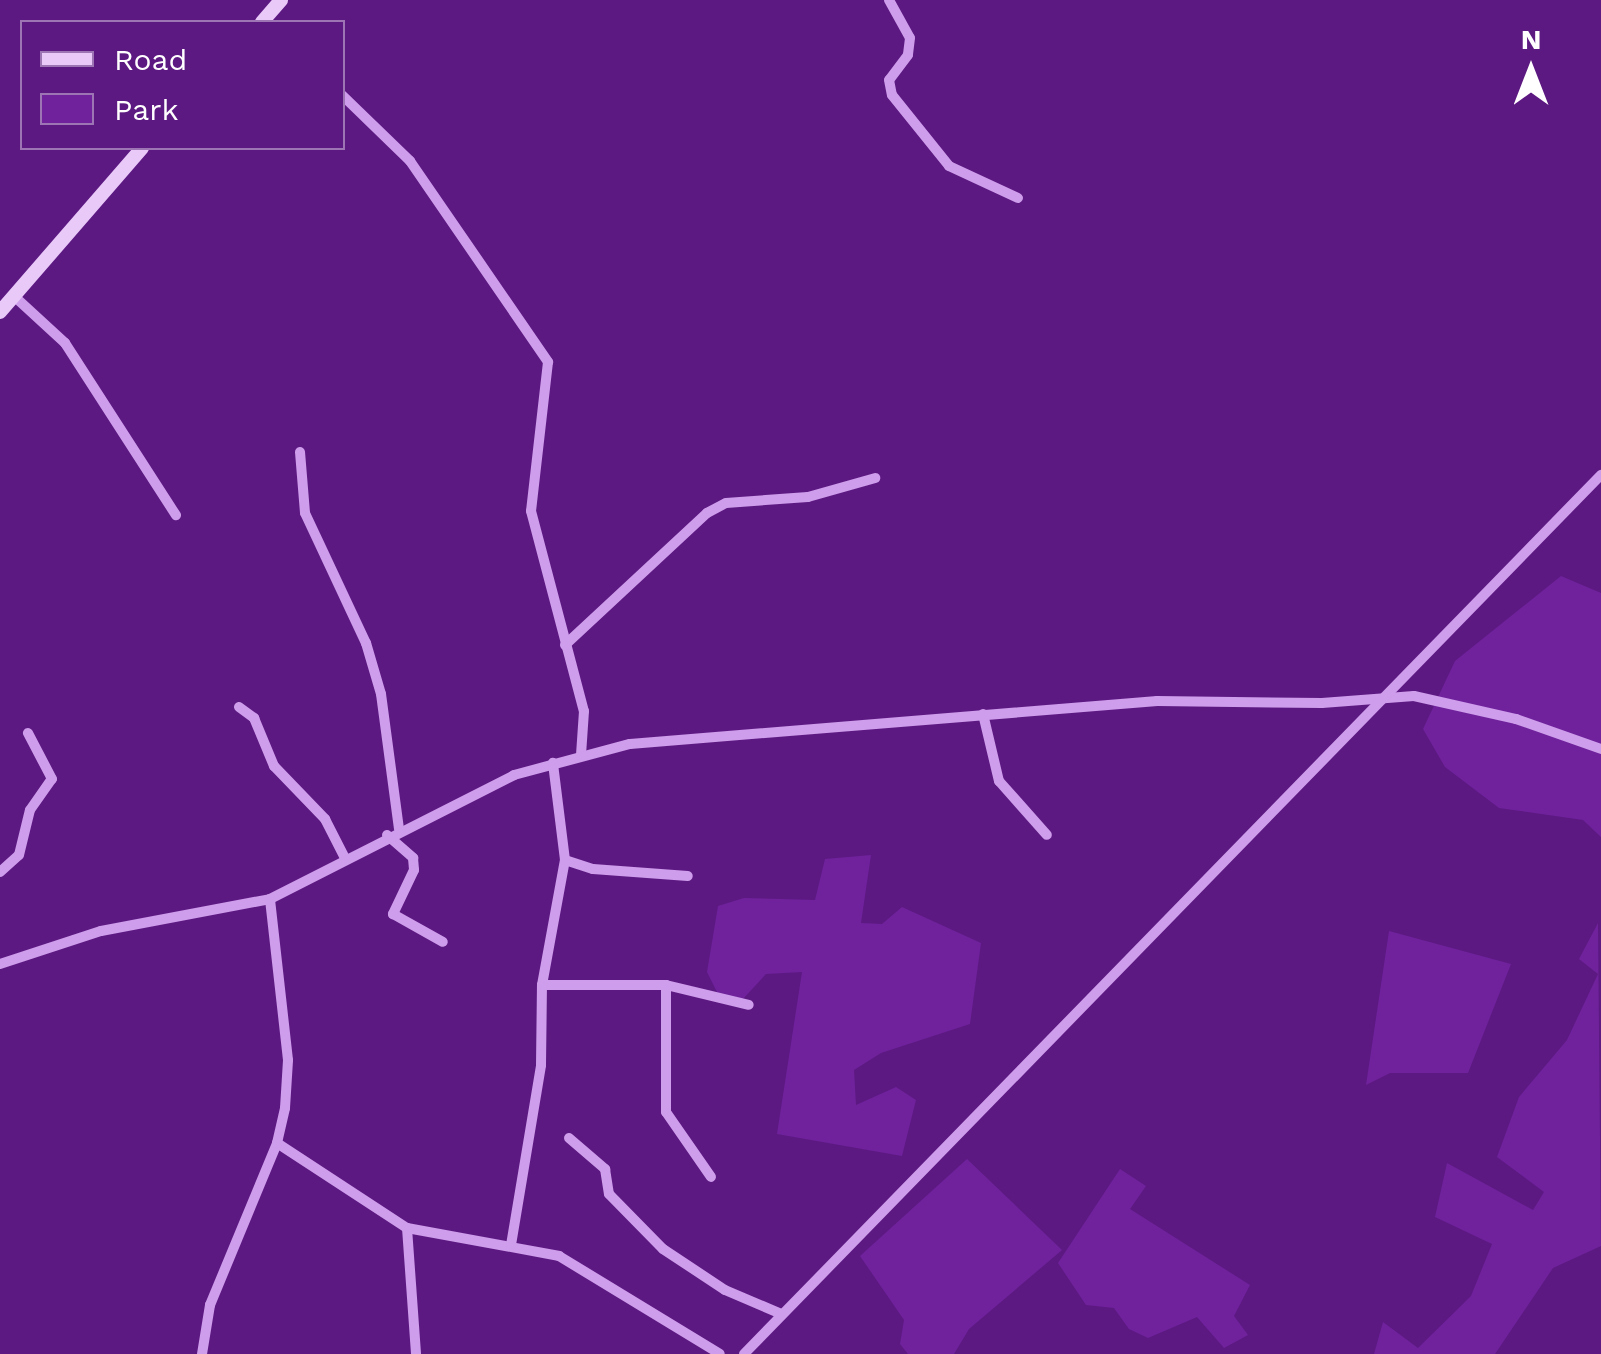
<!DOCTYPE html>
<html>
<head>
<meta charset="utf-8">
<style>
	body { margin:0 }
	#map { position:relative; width:1601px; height:1354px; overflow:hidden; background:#5d1982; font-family:"Work Sans",sans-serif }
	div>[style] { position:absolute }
	.green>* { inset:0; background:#6f229c }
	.minor>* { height:10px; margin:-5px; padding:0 5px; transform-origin:5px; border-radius:5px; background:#ce9deb }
	.secondary>* { height:14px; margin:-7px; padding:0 7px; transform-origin:7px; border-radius:7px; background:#e8c9f8 }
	span { translate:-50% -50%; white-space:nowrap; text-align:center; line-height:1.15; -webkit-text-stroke:9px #5d1982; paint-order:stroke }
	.legend { position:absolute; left:20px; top:20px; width:325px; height:130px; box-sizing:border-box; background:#5d1982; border:2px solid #9e75b4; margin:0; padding:12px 18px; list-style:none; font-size:30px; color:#fff }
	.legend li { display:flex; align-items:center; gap:20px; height:50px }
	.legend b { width:50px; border:2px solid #9e75b4 }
	.north { position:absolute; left:1481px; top:20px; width:100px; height:100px; -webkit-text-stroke:8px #5d1982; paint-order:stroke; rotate:0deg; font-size:28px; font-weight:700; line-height:40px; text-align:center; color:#fff }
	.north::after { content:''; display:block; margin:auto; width:35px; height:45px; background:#fff; clip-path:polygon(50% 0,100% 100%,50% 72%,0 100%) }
</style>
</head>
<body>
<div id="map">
	<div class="green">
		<i style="clip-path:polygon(1561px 576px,1601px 593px,1601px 837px,1583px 820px,1499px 808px,1445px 767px,1423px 729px,1455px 661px)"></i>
		<i style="clip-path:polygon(871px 855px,861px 923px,882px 924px,902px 907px,981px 943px,970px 1024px,881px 1053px,854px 1070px,856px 1105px,896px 1087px,916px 1100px,902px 1156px,777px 1134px,802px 972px,766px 974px,743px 999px,720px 998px,707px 972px,718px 906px,744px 898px,815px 900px,825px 859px)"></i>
		<i style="clip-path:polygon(1598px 923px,1601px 1246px,1553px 1268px,1495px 1354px,1374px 1354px,1383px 1322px,1418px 1348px,1471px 1296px,1492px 1244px,1435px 1217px,1447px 1163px,1533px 1210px,1544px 1192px,1497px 1157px,1519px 1097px,1567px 1040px,1598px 974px,1579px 959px)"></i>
		<i style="clip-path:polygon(1389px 931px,1511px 964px,1468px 1073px,1390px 1073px,1366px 1085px)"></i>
		<i style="clip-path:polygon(967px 1159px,1062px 1250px,969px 1329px,954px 1354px,908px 1354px,900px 1344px,904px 1320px,860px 1256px)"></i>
		<i style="clip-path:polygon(1120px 1169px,1146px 1186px,1130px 1209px,1250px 1285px,1234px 1316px,1248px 1335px,1224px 1348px,1197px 1317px,1148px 1338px,1129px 1329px,1114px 1308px,1086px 1305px,1058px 1263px)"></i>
	</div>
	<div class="minor">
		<i style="left:889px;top:0;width:43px;rotate:61.1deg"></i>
		<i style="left:910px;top:38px;width:17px;rotate:97deg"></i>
		<i style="left:908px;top:55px;width:31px;rotate:127deg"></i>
		<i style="left:889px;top:80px;width:15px;rotate:79deg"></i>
		<i style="left:892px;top:95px;width:91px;rotate:51.2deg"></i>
		<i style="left:949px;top:166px;width:76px;rotate:24.9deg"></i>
		<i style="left:342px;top:95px;width:95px;rotate:44.1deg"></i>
		<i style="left:410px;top:161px;width:244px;rotate:55.5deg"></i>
		<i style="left:548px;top:362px;width:150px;rotate:96.5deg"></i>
		<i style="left:531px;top:511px;width:207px;rotate:75.2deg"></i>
		<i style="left:584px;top:711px;width:44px;rotate:93.9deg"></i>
		<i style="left:15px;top:297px;width:68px;rotate:42.6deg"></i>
		<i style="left:65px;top:343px;width:205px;rotate:57.2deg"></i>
		<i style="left:300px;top:452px;width:61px;rotate:85.3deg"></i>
		<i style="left:305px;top:513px;width:144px;rotate:64.9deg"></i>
		<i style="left:366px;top:643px;width:53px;rotate:73.6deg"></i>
		<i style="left:381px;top:694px;width:136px;rotate:82.4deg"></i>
		<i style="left:565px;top:645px;width:194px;rotate:-42.9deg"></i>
		<i style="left:707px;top:513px;width:21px;rotate:-28deg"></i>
		<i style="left:726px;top:503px;width:82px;rotate:-4.2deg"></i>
		<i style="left:808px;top:497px;width:70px;rotate:-15.8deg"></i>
		<i style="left:239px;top:707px;width:19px;rotate:36deg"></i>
		<i style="left:254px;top:718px;width:52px;rotate:67.4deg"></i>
		<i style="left:274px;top:766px;width:74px;rotate:46.1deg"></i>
		<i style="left:325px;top:819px;width:44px;rotate:62.9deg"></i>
		<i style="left:983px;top:714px;width:69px;rotate:76.6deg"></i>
		<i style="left:999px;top:781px;width:72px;rotate:48.4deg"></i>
		<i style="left:387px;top:835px;width:35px;rotate:41deg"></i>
		<i style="left:413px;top:858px;width:12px;rotate:85deg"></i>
		<i style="left:414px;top:870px;width:49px;rotate:115.5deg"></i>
		<i style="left:393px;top:914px;width:57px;rotate:29.2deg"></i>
		<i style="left:565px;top:860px;width:29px;rotate:18deg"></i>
		<i style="left:593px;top:869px;width:95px;rotate:4.2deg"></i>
		<i style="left:0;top:872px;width:25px;rotate:-42deg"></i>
		<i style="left:19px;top:855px;width:46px;rotate:-76.3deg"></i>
		<i style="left:30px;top:810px;width:38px;rotate:-55deg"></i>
		<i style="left:52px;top:779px;width:52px;rotate:-117.6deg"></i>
		<i style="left:0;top:964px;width:106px;rotate:-18.1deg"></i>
		<i style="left:101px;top:931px;width:172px;rotate:-10.7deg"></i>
		<i style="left:270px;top:899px;width:274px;rotate:-26.9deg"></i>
		<i style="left:514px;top:775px;width:120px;rotate:-15deg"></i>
		<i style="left:630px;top:744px;width:529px;rotate:-4.66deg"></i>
		<i style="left:1157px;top:701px;width:165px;rotate:0.7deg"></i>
		<i style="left:1322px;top:703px;width:92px;rotate:-4.4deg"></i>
		<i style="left:1414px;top:696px;width:105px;rotate:12.7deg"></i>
		<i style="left:1516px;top:719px;width:90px;rotate:19.4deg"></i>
		<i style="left:542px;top:985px;width:124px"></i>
		<i style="left:666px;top:985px;width:85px;rotate:13.5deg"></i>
		<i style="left:666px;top:985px;width:127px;rotate:90deg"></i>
		<i style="left:666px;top:1112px;width:79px;rotate:55.3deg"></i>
		<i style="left:569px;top:1138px;width:48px;rotate:40.7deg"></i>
		<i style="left:605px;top:1169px;width:25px;rotate:81deg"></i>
		<i style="left:609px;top:1194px;width:77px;rotate:45.5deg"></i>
		<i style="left:663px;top:1249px;width:74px;rotate:33.5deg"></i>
		<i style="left:725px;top:1290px;width:59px;rotate:23.1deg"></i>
		<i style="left:277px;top:1143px;width:155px;rotate:33.2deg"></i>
		<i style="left:407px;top:1228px;width:155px;rotate:10.4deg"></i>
		<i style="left:559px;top:1256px;width:188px;rotate:31.3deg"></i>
		<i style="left:407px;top:1228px;width:126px;rotate:85.9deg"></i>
		<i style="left:511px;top:1245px;width:182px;rotate:-80.5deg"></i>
		<i style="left:541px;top:1065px;width:80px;rotate:-89.3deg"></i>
		<i style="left:542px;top:985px;width:127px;rotate:-79.6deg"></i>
		<i style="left:565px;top:860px;width:98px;rotate:-97.1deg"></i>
		<i style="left:202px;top:1354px;width:50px;rotate:-80.7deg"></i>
		<i style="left:210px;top:1305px;width:175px;rotate:-67.5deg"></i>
		<i style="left:277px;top:1143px;width:36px;rotate:-77deg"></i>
		<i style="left:285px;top:1108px;width:48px;rotate:-86.4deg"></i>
		<i style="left:288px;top:1060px;width:162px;rotate:-96.4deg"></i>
		<i style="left:744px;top:1354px;width:1228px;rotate:-45.73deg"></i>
	</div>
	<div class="secondary">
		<i style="left:262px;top:22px;width:29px;rotate:-49deg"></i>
		<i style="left:0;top:312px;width:217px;rotate:-49.1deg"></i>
	</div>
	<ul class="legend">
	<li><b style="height:12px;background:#e8c9f8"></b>Road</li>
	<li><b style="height:28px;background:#6f229c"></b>Park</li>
	</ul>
	<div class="north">N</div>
</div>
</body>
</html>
